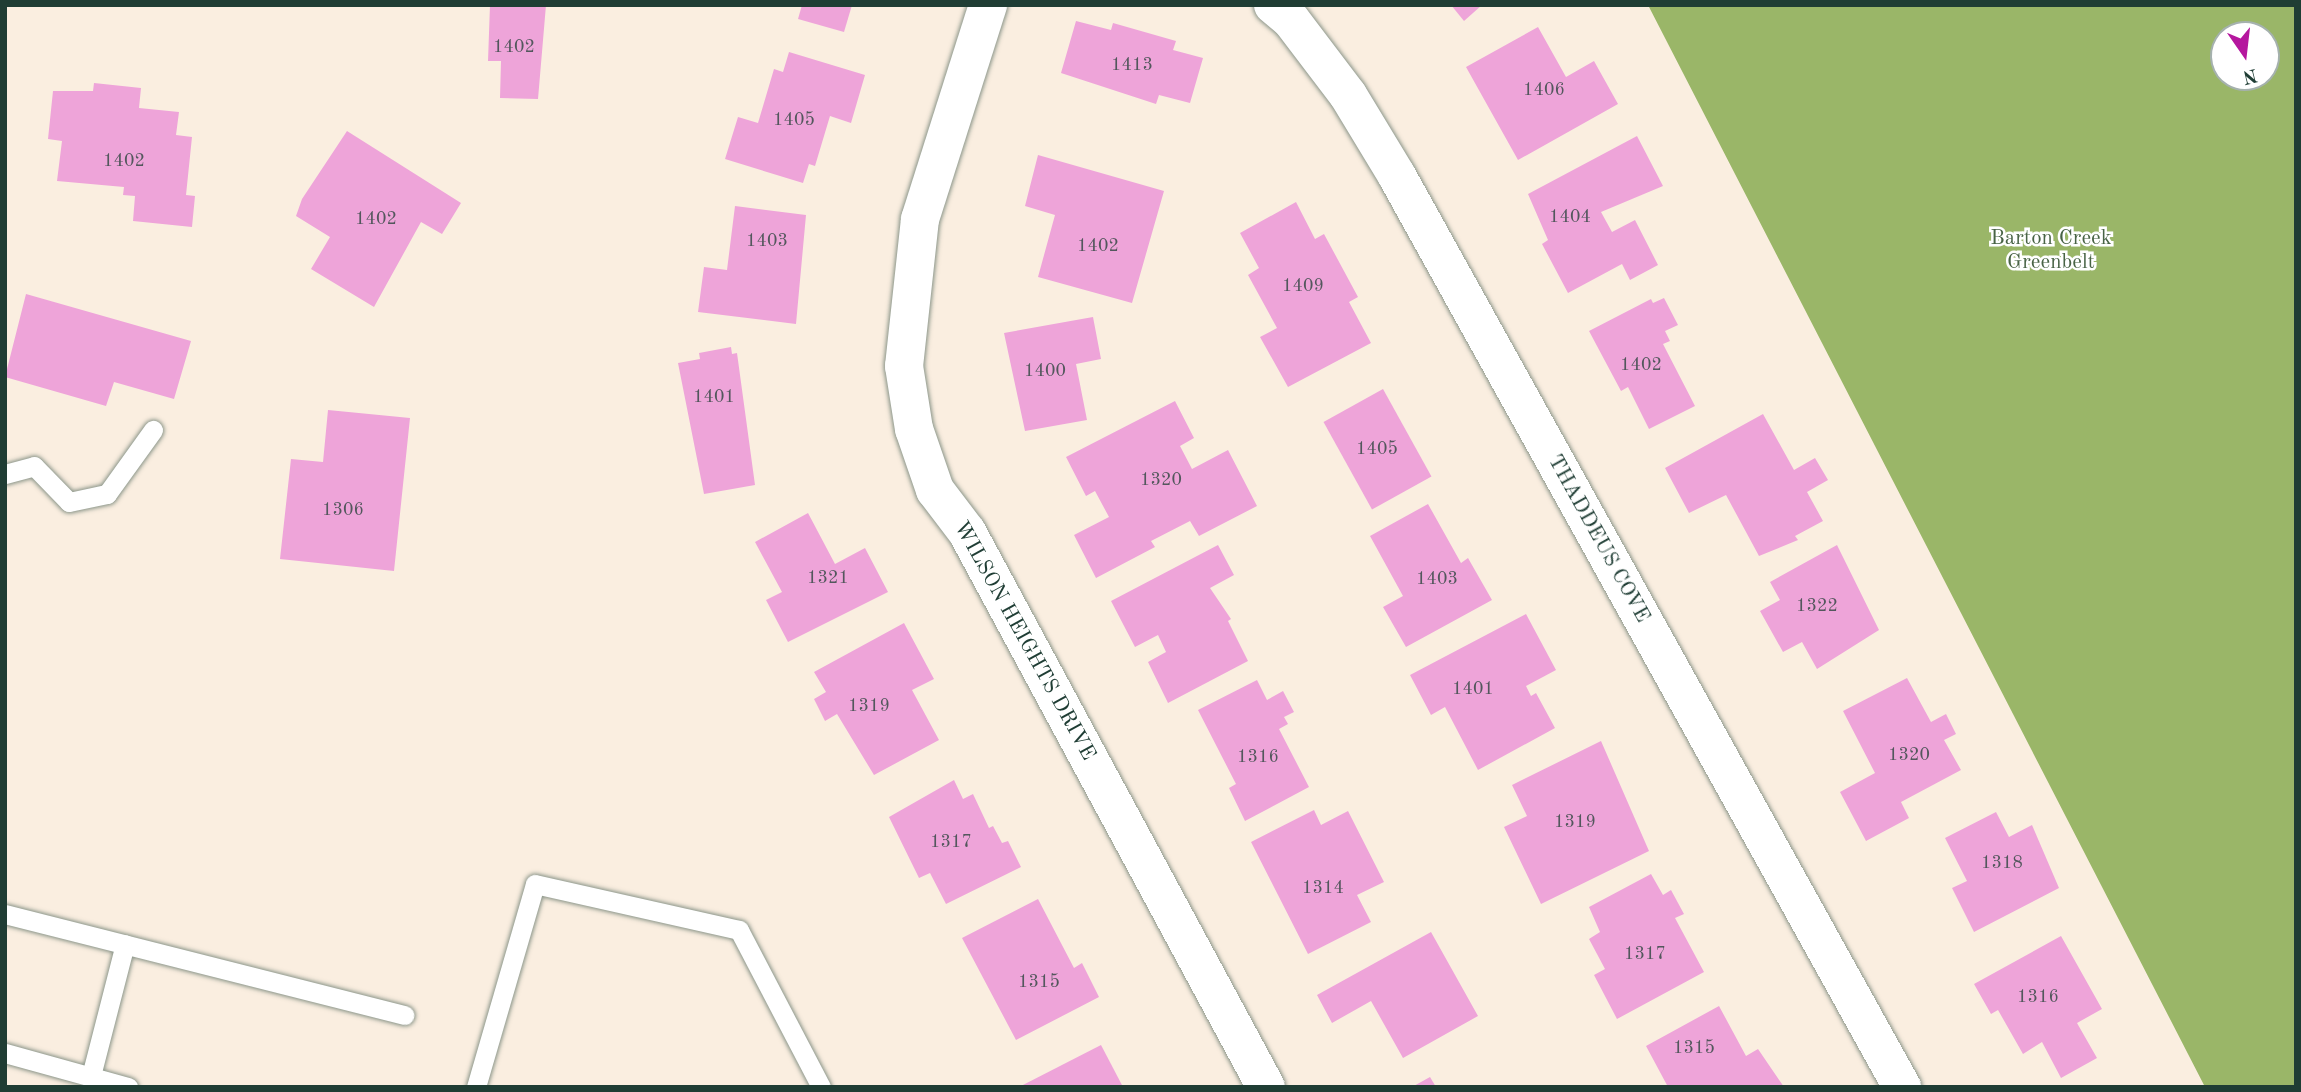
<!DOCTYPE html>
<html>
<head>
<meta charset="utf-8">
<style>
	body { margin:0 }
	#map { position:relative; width:2301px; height:1092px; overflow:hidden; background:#faeee0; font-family:"Old Standard TT",serif }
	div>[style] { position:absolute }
	.forest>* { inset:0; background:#9ab668 }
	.building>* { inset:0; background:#eea4d9; transform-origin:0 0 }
	.roads { filter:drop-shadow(0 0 2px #8c968a) drop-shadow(0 0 2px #8c968a) }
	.service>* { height:19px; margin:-9.5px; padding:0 9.5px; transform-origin:9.5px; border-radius:9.5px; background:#fff }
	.minor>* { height:38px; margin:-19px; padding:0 19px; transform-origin:19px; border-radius:19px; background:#fff }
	span { translate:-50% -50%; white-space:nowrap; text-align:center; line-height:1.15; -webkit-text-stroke:5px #fff; paint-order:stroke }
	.number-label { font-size:18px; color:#53575d }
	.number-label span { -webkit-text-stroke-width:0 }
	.park-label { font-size:21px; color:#486345 }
	.street-label { font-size:21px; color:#1f3d34 }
	.frame { position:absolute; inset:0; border:7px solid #1f3d34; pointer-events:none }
	.north { position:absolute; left:2210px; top:21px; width:70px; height:70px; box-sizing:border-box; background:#fff; border:2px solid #a5b1ae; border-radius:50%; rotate:166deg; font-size:19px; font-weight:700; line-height:28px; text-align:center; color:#1f3d34 }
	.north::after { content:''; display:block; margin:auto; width:24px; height:32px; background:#b5179e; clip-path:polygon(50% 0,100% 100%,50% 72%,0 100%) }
</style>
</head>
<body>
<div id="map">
	<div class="forest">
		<i style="clip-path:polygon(evenodd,1648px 5px,2296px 5px,2296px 1087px,2205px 1087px,1648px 5px,2224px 35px,2266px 35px,2266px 77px,2224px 77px,2224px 35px)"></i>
	</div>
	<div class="building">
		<i style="clip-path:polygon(490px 5px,546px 5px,538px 99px,500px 98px,501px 61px,488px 61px)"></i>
		<i style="clip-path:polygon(802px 5px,852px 5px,844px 32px,798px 19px)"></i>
		<i style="clip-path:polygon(1451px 5px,1482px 5px,1464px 21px)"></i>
		<i style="clip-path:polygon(1076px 21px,1111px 30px,1113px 23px,1176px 41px,1173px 50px,1203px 58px,1190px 103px,1159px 95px,1156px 104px,1061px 73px)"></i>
		<i style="clip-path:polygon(1538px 27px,1566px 77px,1594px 61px,1618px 104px,1518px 160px,1466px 67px)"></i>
		<i style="clip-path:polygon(789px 52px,865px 75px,851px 123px,830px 116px,815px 166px,809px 164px,803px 183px,725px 159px,738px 117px,758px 123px,774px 69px,783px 72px)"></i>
		<i style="clip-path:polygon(94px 83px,141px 88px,139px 108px,179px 112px,176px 135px,192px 137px,186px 195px,195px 196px,192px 227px,133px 221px,135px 196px,123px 195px,124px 187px,57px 181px,62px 141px,48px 139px,53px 91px,93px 91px)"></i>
		<i style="clip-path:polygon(347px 131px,461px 203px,442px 234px,421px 222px,374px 307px,311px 269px,330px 237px,296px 216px,302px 199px)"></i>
		<i style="clip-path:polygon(1637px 136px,1663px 186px,1601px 212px,1612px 232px,1635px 220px,1658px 265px,1630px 280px,1622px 264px,1568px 293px,1542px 244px,1548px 240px,1528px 194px)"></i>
		<i style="clip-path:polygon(1038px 155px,1164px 191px,1132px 303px,1038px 277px,1055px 215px,1025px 206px)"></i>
		<i style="clip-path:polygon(1296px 202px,1315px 239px,1324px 234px,1358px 297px,1349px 302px,1371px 343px,1288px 387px,1260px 337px,1277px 328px,1248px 275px,1259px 268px,1240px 233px)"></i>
		<i style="clip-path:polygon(735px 206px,806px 215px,796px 324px,698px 312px,704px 267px,727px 270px)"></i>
		<i style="clip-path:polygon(26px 294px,191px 341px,174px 399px,114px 382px,106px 406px,5px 377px)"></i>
		<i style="clip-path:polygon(1664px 298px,1678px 325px,1665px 331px,1670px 341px,1663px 344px,1695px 406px,1649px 429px,1628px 387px,1621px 391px,1589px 331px,1651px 299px,1653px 303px)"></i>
		<i style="clip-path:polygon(1093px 317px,1101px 359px,1076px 364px,1087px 420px,1025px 431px,1004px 333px)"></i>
		<i style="clip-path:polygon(731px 347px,732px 354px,737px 353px,755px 485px,704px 494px,678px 363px,700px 359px,699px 353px)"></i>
		<i style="left:1383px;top:389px;width:100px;height:68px;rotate:61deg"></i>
		<i style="clip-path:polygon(1175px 401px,1194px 438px,1180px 446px,1192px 469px,1228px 450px,1257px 506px,1199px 536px,1190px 521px,1151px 541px,1155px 547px,1096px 578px,1074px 535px,1109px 517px,1095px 491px,1086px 496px,1066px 457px)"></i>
		<i style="clip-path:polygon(328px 410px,410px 418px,394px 571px,280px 559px,291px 459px,323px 462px)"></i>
		<i style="clip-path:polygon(1763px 414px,1794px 470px,1815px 458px,1828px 480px,1807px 492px,1823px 521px,1795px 536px,1798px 540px,1759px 556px,1726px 495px,1689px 513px,1665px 468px)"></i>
		<i style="clip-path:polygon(1428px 504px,1461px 563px,1468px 558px,1492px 600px,1406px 647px,1383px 607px,1403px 596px,1370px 536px)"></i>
		<i style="clip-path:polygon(808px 513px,835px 564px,865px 548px,888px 592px,788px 642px,766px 600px,782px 592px,755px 542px)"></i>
		<i style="clip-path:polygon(1218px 545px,1234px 575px,1210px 588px,1231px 619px,1228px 621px,1248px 661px,1168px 703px,1148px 662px,1166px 652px,1158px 635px,1135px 647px,1111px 601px)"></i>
		<i style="clip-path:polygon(1837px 545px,1879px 630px,1817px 669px,1802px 642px,1783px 652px,1760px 611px,1780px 600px,1770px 582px)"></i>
		<i style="clip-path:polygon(1526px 614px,1556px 670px,1526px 686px,1531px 696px,1536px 693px,1555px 728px,1478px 770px,1445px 707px,1431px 715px,1410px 675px)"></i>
		<i style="clip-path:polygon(904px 623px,934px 679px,912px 690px,939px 740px,874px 775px,837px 714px,825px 721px,814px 699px,826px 692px,814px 672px)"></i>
		<i style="clip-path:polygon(1907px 678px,1931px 722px,1946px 714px,1956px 734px,1944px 740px,1961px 770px,1901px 802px,1909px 818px,1866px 841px,1840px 792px,1875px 773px,1843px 711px)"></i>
		<i style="clip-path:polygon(1257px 680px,1267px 700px,1283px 691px,1294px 712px,1284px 717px,1288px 724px,1279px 729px,1309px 787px,1245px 821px,1229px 788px,1236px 784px,1198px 710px)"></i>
		<i style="clip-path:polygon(1601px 741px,1649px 851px,1541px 904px,1504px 827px,1527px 816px,1512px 785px)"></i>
		<i style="clip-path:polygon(954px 780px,963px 799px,973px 794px,989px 828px,993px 826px,1002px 843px,1008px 841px,1021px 867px,946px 904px,930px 873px,919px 878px,889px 817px)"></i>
		<i style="clip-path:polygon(1314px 810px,1321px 825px,1348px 811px,1384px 882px,1357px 895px,1371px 922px,1308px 954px,1251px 842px)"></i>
		<i style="clip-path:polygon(1996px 812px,2009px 837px,2032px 825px,2059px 888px,1974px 932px,1952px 888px,1967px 881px,1945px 838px)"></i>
		<i style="clip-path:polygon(1651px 874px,1663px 895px,1671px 890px,1684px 914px,1675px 918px,1704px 972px,1617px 1019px,1594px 975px,1605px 969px,1589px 939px,1600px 932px,1589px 907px)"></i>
		<i style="clip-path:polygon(1038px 899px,1074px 968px,1082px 963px,1099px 997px,1016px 1040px,962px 938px)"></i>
		<i style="clip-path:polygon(1431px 932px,1478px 1016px,1403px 1058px,1371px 1001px,1332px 1023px,1317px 995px)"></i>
		<i style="clip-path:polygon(2061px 936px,2102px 1009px,2077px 1023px,2097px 1058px,2061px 1078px,2042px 1042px,2023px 1054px,1998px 1010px,1991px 1014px,1974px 984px)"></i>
		<i style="clip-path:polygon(1719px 1006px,1746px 1056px,1758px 1049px,1784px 1087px,1668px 1087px,1646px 1046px)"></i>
		<i style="clip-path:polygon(1101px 1045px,1123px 1087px,1019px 1087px)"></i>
		<i style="clip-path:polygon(1430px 1077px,1436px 1087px,1412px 1087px)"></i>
	</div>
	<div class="roads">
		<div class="service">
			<i style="left:5px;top:474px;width:30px;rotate:-15deg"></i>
			<i style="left:34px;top:466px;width:50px;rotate:45.8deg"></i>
			<i style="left:69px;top:502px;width:39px;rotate:-12deg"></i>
			<i style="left:107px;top:494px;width:79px;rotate:-54.3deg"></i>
			<i style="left:5px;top:914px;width:412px;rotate:14.2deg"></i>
			<i style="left:5px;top:1053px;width:128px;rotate:15.5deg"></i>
			<i style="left:91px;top:1076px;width:136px;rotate:-75.6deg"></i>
			<i style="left:476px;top:1087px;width:211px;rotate:-73.8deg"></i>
			<i style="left:535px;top:884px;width:209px;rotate:12.7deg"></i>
			<i style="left:739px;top:930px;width:177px;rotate:62.4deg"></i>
		</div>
		<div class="minor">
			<i style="left:988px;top:5px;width:225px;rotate:107.6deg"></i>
			<i style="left:920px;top:219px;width:148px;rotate:96.2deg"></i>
			<i style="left:904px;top:366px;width:64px;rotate:81deg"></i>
			<i style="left:914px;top:429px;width:65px;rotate:71deg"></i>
			<i style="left:935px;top:490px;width:53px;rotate:52.7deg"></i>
			<i style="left:967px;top:532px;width:630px;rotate:61.69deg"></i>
			<i style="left:1273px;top:5px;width:23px;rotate:40deg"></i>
			<i style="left:1291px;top:20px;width:94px;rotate:52.8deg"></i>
			<i style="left:1348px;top:95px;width:95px;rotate:58.8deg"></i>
			<i style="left:1397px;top:176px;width:1042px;rotate:61deg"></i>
		</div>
	</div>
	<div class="number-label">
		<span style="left:514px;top:47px">1402</span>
		<span style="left:1132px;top:65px">1413</span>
		<span style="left:1544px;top:90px">1406</span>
		<span style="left:794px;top:120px">1405</span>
		<span style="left:124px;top:161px">1402</span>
		<span style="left:1570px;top:217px">1404</span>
		<span style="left:376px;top:219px">1402</span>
		<span style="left:767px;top:241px">1403</span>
		<span style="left:1098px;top:246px">1402</span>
		<span style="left:1303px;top:286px">1409</span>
		<span style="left:1641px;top:365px">1402</span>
		<span style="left:1045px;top:371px">1400</span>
		<span style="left:714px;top:397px">1401</span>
		<span style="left:1377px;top:449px">1405</span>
		<span style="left:1161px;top:480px">1320</span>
		<span style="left:343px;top:510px">1306</span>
		<span style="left:828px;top:578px">1321</span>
		<span style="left:1437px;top:579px">1403</span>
		<span style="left:1817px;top:606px">1322</span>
		<span style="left:1473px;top:689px">1401</span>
		<span style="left:869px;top:706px">1319</span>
		<span style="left:1909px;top:755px">1320</span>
		<span style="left:1258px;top:757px">1316</span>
		<span style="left:1575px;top:822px">1319</span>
		<span style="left:951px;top:842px">1317</span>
		<span style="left:2002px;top:863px">1318</span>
		<span style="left:1323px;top:888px">1314</span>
		<span style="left:1645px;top:954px">1317</span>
		<span style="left:1039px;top:982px">1315</span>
		<span style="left:2038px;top:997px">1316</span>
		<span style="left:1694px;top:1048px">1315</span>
	</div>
	<div class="park-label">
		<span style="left:2051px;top:251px">Barton Creek<br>Greenbelt</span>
	</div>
	<div class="street-label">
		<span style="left:1598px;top:539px;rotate:61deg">THADDEUS COVE</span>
		<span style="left:1024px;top:641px;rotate:61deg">WILSON HEIGHTS DRIVE</span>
	</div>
	<div class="frame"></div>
	<div class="north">N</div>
</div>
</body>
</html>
